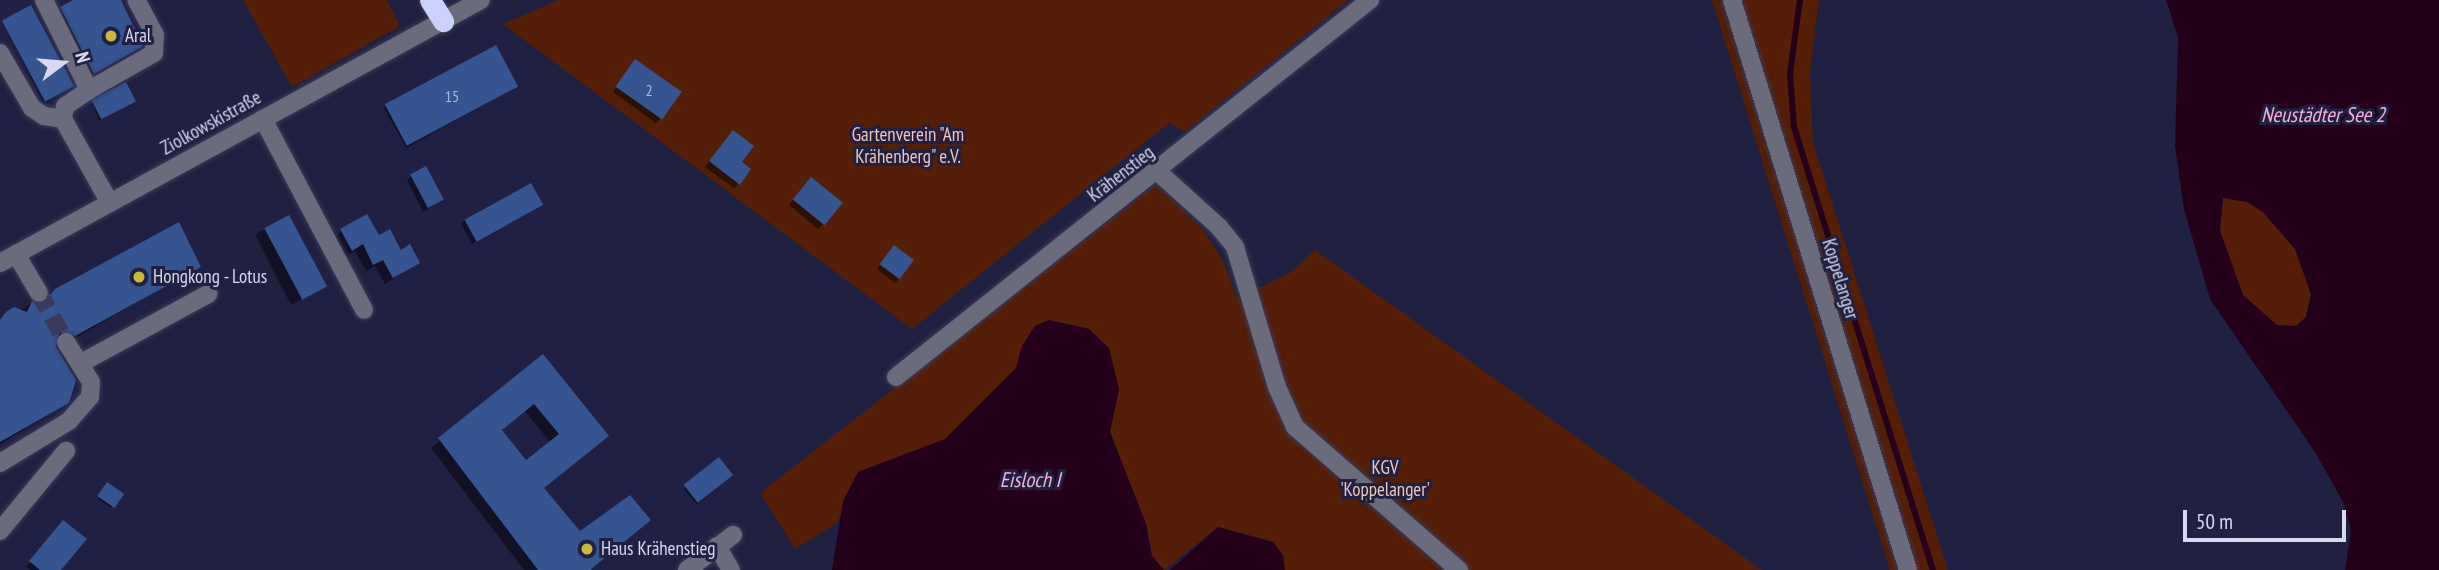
<!DOCTYPE html>
<html>
<head>
<meta charset="utf-8">
<style>
	body { margin:0 }
	#map { position:relative; width:2439px; height:570px; overflow:hidden; background:#202042; font-family:"PT Sans Narrow",sans-serif }
	div>[style] { position:absolute }
	.green>* { inset:0; background:#541e07 }
	.water>* { inset:0; background:#25001a }
	.shadow>* { inset:0; background:#0007; transform-origin:0 0 }
	.stream>* { height:6px; margin:-3px; padding:0 3px; transform-origin:3px; border-radius:3px; background:#25001a }
	.building>* { inset:0; background:#345590; transform-origin:0 0 }
	.minor-tunnel>* { height:18px; margin-top:-9px; transform-origin:0; background:repeating-linear-gradient(90deg,#3b3c5c 0 18px,transparent 0 27px) }
	.roads { filter:drop-shadow(0 0 2px #3a3a5a) drop-shadow(0 0 2px #3a3a5a) }
	.minor>* { height:18px; margin:-9px; padding:0 9px; transform-origin:9px; border-radius:9px; background:#6a6c7e }
	.highway>* { height:21px; margin:-10.5px; padding:0 10.5px; transform-origin:10.5px; border-radius:10.5px; background:#ccd0fc }
	.dots>* { width:19px; height:19px; translate:-50% -50%; box-sizing:border-box; border:4px solid #202042; border-radius:50% }
	span { translate:-50% -50%; white-space:nowrap; text-align:center; line-height:1.15; -webkit-text-stroke:6px #202042; paint-order:stroke }
	.number-label { font-size:16px; color:#aeb8d8 }
	.number-label span { -webkit-text-stroke-width:0 }
	.poi-label { font-size:19px; color:#d7d9f0 }
	.left { translate:0 -50%; text-align:left }
	.street-label { font-size:19px; color:#d7d9f0 }
	.park-label { font-size:19px; color:#f2c7b7 }
	.water-label { font-size:21px; color:#faadde; font-style:italic }
	.north { position:absolute; left:28px; top:28px; width:70px; height:70px; -webkit-text-stroke:5px #202042; paint-order:stroke; rotate:74deg; font-size:19px; font-weight:700; line-height:28px; text-align:center; color:#d7d9f0 }
	.north::after { content:''; display:block; margin:auto; width:24px; height:32px; background:#d7d9f0; clip-path:polygon(50% 0,100% 100%,50% 72%,0 100%) }
	.scale { position:absolute; left:2183px; top:510px; width:163px; height:32px; box-sizing:border-box; border:4px solid #d7d9f0; border-top:0; padding-left:9px; font-size:21px; line-height:24px; white-space:nowrap; color:#d7d9f0; -webkit-text-stroke:5px #202042; paint-order:stroke }
</style>
</head>
<body>
<div id="map">
	<div class="green">
		<i style="clip-path:polygon(243px 0,387px 0,400px 26px,292px 87px)"></i>
		<i style="clip-path:polygon(559px 0,1348px 0,1185px 132px,1169px 123px,912px 329px,503px 24px)"></i>
		<i style="clip-path:polygon(1712px 0,1724px 0,1899px 570px,1890px 570px)"></i>
		<i style="clip-path:polygon(1738px 0,1819px 0,1810px 73px,1813px 142px,1948px 570px,1915px 570px)"></i>
		<i style="clip-path:polygon(1156px 184px,1203px 229px,1223px 260px,1237px 298px,1290px 273px,1315px 250px,1762px 570px,1285px 570px,1273px 542px,1218px 527px,1164px 570px,1152px 556px,1146px 524px,1110px 432px,1119px 389px,1089px 329px,1049px 320px,1035px 326px,1022px 346px,1016px 368px,945px 439px,858px 472px,837px 523px,795px 549px,760px 493px)"></i>
		<i style="clip-path:polygon(2223px 198px,2247px 202px,2263px 212px,2295px 249px,2311px 294px,2306px 317px,2296px 326px,2277px 325px,2264px 317px,2243px 295px,2220px 231px)"></i>
	</div>
	<div class="water">
		<i style="clip-path:polygon(evenodd,2166px 0,2439px 0,2439px 570px,2345px 570px,2351px 530px,2343px 502px,2315px 452px,2210px 299px,2184px 209px,2175px 146px,2178px 37px,2166px 0,2223px 198px,2247px 202px,2263px 212px,2295px 249px,2311px 294px,2306px 317px,2296px 326px,2277px 325px,2243px 295px,2220px 231px,2223px 198px)"></i>
		<i style="clip-path:polygon(1049px 320px,1089px 329px,1109px 348px,1119px 389px,1110px 432px,1146px 524px,1152px 556px,1164px 570px,832px 570px,843px 501px,858px 472px,945px 439px,1016px 368px,1022px 346px,1035px 326px)"></i>
		<i style="clip-path:polygon(1218px 527px,1273px 542px,1283px 555px,1285px 570px,1170px 570px)"></i>
	</div>
	<div class="shadow">
		<i style="clip-path:polygon(76px 0,118px 0,139px 48px,91px 75px,59px 10px)"></i>
		<i style="clip-path:polygon(3px 21px,72px 86px,44px 104px)"></i>
		<i style="clip-path:polygon(631px 67px,661px 118px,656px 123px,613px 92px)"></i>
		<i style="clip-path:polygon(516px 87px,406px 148px,384px 108px,386px 106px)"></i>
		<i style="clip-path:polygon(93px 103px,132px 103px,99px 121px)"></i>
		<i style="clip-path:polygon(728px 137px,739px 162px,738px 184px,734px 188px,705px 167px)"></i>
		<i style="clip-path:polygon(412px 175px,442px 200px,423px 212px,407px 180px)"></i>
		<i style="clip-path:polygon(806px 184px,823px 224px,818px 229px,789px 205px)"></i>
		<i style="clip-path:polygon(541px 205px,472px 244px,461px 224px,466px 219px)"></i>
		<i style="left:289px;top:217px;width:79px;height:38px;rotate:63deg"></i>
		<i style="clip-path:polygon(341px 231px,400px 252px,418px 263px,385px 284px,375px 266px,366px 271px,355px 251px,344px 257px,334px 238px)"></i>
		<i style="clip-path:polygon(889px 252px,900px 278px,895px 283px,877px 269px)"></i>
		<i style="clip-path:polygon(199px 266px,67px 343px,55px 339px,67px 404px,0 444px,0 322px,32px 303px,43px 305px)"></i>
		<i style="clip-path:polygon(evenodd,542px 356px,598px 444px,542px 489px,590px 570px,524px 570px,431px 448px,542px 356px,525px 411px,551px 443px,526px 462px,500px 431px,525px 411px)"></i>
		<i style="left:718px;top:460px;width:20px;height:45px;rotate:49deg"></i>
		<i style="clip-path:polygon(105px 486px,122px 494px,111px 508px,98px 499px)"></i>
		<i style="clip-path:polygon(58px 527px,59px 570px,30px 570px,26px 567px)"></i>
	</div>
	<div class="stream">
		<i style="left:1800px;top:0;width:74px;rotate:97.8deg"></i>
		<i style="left:1790px;top:73px;width:54px;rotate:85.8deg"></i>
		<i style="left:1794px;top:127px;width:464px;rotate:72.6deg"></i>
	</div>
	<div class="building">
		<i style="clip-path:polygon(73px 0,121px 0,143px 46px,94px 74px,60px 7px)"></i>
		<i style="left:31px;top:5px;width:92px;height:33px;rotate:62deg"></i>
		<i style="left:496px;top:45px;width:47px;height:126px;rotate:62deg"></i>
		<i style="left:635px;top:59px;width:57px;height:34px;rotate:35deg"></i>
		<i style="left:126px;top:82px;width:22px;height:39px;rotate:63deg"></i>
		<i style="clip-path:polygon(733px 130px,754px 146px,742px 162px,751px 169px,740px 185px,709px 161px)"></i>
		<i style="left:426px;top:166px;width:38px;height:18px;rotate:62deg"></i>
		<i style="left:811px;top:177px;width:41px;height:29px;rotate:39deg"></i>
		<i style="left:531px;top:183px;width:25px;height:76px;rotate:61deg"></i>
		<i style="clip-path:polygon(367px 214px,379px 235px,390px 229px,401px 250px,410px 244px,420px 263px,393px 278px,383px 260px,373px 265px,363px 244px,352px 251px,340px 229px)"></i>
		<i style="left:289px;top:215px;width:81px;height:28px;rotate:62deg"></i>
		<i style="clip-path:polygon(179px 222px,201px 267px,75px 336px,59px 333px,56px 347px,76px 380px,69px 403px,0 442px,0 320px,6px 312px,14px 307px,27px 312px,32px 301px,44px 303px,55px 289px)"></i>
		<i style="left:894px;top:245px;width:25px;height:24px;rotate:37deg"></i>
		<i style="clip-path:polygon(evenodd,543px 354px,609px 436px,544px 488px,580px 531px,630px 495px,651px 520px,590px 570px,538px 570px,438px 438px,543px 354px,534px 404px,559px 434px,526px 460px,502px 430px,534px 404px)"></i>
		<i style="left:719px;top:457px;width:23px;height:45px;rotate:52deg"></i>
		<i style="left:107px;top:482px;width:21px;height:17px;rotate:35deg"></i>
		<i style="clip-path:polygon(63px 520px,87px 539px,61px 570px,40px 570px,29px 561px)"></i>
	</div>
	<div class="minor-tunnel">
		<i style="left:39px;top:293px;width:56px;rotate:61.1deg"></i>
	</div>
	<div class="roads">
		<div class="minor">
			<i style="left:44px;top:0;width:101px;rotate:63.4deg"></i>
			<i style="left:89px;top:90px;width:29px;rotate:146deg"></i>
			<i style="left:65px;top:106px;width:13px;rotate:99deg"></i>
			<i style="left:63px;top:119px;width:96px;rotate:60.8deg"></i>
			<i style="left:1732px;top:0;width:597px;rotate:72.84deg"></i>
			<i style="left:0;top:53px;width:64px;rotate:59.8deg"></i>
			<i style="left:32px;top:108px;width:14px;rotate:34deg"></i>
			<i style="left:44px;top:116px;width:19px;rotate:9deg"></i>
			<i style="left:89px;top:90px;width:75px;rotate:-29.6deg"></i>
			<i style="left:154px;top:53px;width:18px;rotate:-87deg"></i>
			<i style="left:155px;top:35px;width:40px;rotate:-118deg"></i>
			<i style="left:263px;top:119px;width:216px;rotate:62.1deg"></i>
			<i style="left:1158px;top:172px;width:82px;rotate:42deg"></i>
			<i style="left:1219px;top:227px;width:26px;rotate:51deg"></i>
			<i style="left:1235px;top:247px;width:146px;rotate:73.3deg"></i>
			<i style="left:1277px;top:387px;width:44px;rotate:65.8deg"></i>
			<i style="left:1295px;top:427px;width:218px;rotate:41.1deg"></i>
			<i style="left:16px;top:254px;width:45px;rotate:59.5deg"></i>
			<i style="left:0;top:263px;width:548px;rotate:-28.67deg"></i>
			<i style="left:81px;top:363px;width:145px;rotate:-28.5deg"></i>
			<i style="left:896px;top:377px;width:606px;rotate:-38.5deg"></i>
			<i style="left:0;top:463px;width:81px;rotate:-31.3deg"></i>
			<i style="left:69px;top:421px;width:32px;rotate:-49deg"></i>
			<i style="left:90px;top:397px;width:15px;rotate:-86deg"></i>
			<i style="left:91px;top:382px;width:47px;rotate:-122deg"></i>
			<i style="left:0;top:531px;width:104px;rotate:-50.5deg"></i>
			<i style="left:717px;top:546px;width:28px;rotate:60deg"></i>
			<i style="left:687px;top:570px;width:58px;rotate:-37.3deg"></i>
		</div>
		<div class="highway">
			<i style="left:430px;top:0;width:25px;rotate:58deg"></i>
		</div>
	</div>
	<div class="dots">
		<i style="left:111px;top:36px;background:#cbba39"></i>
		<i style="left:139px;top:277px;background:#cbba39"></i>
		<i style="left:587px;top:549px;background:#cbba39"></i>
	</div>
	<div class="number-label">
		<span style="left:649px;top:90px">2</span>
		<span style="left:452px;top:96px">15</span>
	</div>
	<div class="poi-label">
		<span class="left" style="left:125px;top:36px">Aral</span>
		<span class="left" style="left:153px;top:277px">Hongkong - Lotus</span>
		<span class="left" style="left:601px;top:549px">Haus Krähenstieg</span>
	</div>
	<div class="street-label">
		<span style="left:211px;top:123px;rotate:-29deg">Ziolkowskistraße</span>
		<span style="left:1121px;top:174px;rotate:-38deg">Krähenstieg</span>
		<span style="left:1840px;top:279px;rotate:73deg">Koppelanger</span>
	</div>
	<div class="park-label">
		<span style="left:908px;top:146px">Gartenverein "Am<br>Krähenberg" e.V.</span>
		<span style="left:1385px;top:479px">KGV<br>'Koppelanger'</span>
	</div>
	<div class="water-label">
		<span style="left:2323px;top:115px">Neustädter See 2</span>
		<span style="left:1030px;top:480px">Eisloch I</span>
	</div>
	<div class="north">N</div>
	<div class="scale">50 m</div>
</div>
</body>
</html>
